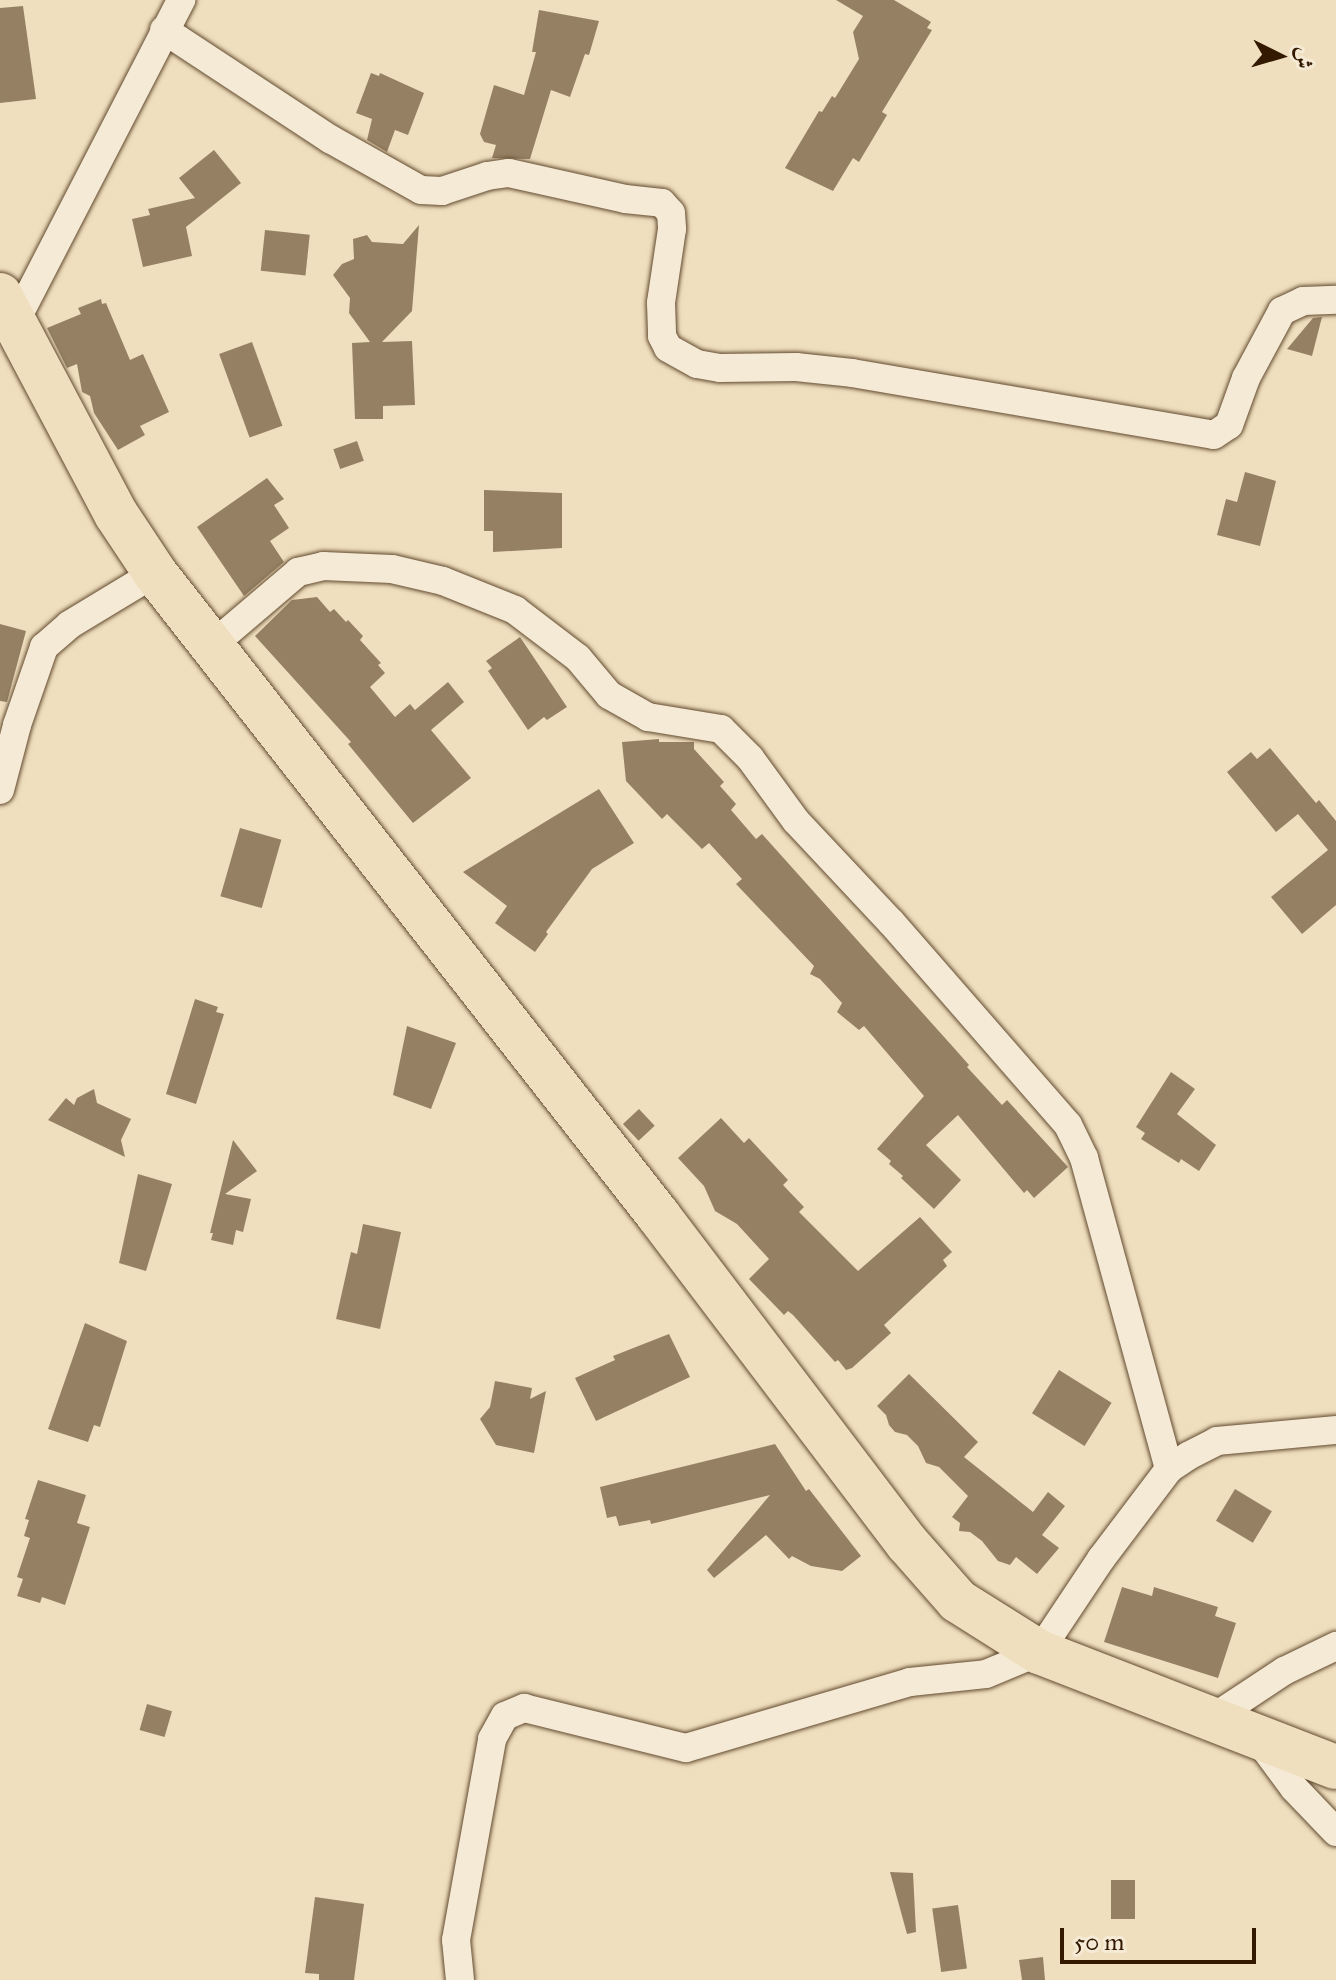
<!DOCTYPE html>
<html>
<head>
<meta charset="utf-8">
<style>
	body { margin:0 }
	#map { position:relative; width:1336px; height:1980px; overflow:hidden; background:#f0dfbe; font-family:"IM FELL Great Primer",Amiri,serif }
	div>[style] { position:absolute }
	.building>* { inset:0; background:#958063; transform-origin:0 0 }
	.roads { filter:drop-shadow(0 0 2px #624a30) drop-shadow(0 0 2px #624a30) }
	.street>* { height:28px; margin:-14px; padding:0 14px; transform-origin:14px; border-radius:14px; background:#f5ead5 }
	.primary>* { height:44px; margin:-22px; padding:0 22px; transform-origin:22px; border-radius:22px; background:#f0dfbe }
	span { translate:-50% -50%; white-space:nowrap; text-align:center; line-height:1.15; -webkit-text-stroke:7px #f5ead5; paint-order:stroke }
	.north { position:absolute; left:1240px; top:16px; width:80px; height:80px; -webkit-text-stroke:6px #f5ead5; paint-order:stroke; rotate:95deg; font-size:22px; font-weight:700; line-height:32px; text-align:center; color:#321900 }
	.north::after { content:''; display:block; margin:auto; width:28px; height:36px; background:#321900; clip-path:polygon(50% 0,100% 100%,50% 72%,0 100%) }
	.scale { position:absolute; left:1060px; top:1928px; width:196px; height:36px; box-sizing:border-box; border:4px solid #321900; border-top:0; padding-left:10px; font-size:24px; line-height:28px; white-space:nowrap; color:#321900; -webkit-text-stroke:6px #f5ead5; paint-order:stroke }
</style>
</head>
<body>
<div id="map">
	<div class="building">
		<i style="clip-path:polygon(836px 0,894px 0,931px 22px,927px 28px,932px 30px,882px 112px,887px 115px,859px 162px,853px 158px,833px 191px,785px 168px,819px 111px,822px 112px,832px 96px,835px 98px,859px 59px,853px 32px,863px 16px)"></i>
		<i style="clip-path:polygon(23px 6px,36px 99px,0 103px,0 8px)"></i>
		<i style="clip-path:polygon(539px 10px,599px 21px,589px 55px,585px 54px,570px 97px,551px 90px,530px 159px,492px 158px,496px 145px,484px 142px,480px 134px,494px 85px,524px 95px,536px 52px,532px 52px)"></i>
		<i style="clip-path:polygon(371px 73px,379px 76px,380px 73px,424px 93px,408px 135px,395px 130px,387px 152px,367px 140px,372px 119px,356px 113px)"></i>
		<i style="clip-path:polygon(214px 150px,241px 183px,186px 227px,192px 256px,143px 267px,132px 219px,150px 215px,148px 209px,195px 198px,179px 178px)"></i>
		<i style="clip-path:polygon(419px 225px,412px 311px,382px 342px,412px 341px,415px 405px,383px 406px,383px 419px,355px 419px,352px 343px,370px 342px,349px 313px,350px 298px,333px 275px,342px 264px,354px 259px,353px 239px,367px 235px,372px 242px,403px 244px)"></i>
		<i style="left:265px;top:230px;width:45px;height:41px;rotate:6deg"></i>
		<i style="clip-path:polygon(101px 299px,102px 304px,106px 303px,130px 360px,143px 354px,169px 412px,140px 426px,145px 435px,118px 450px,94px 413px,90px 396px,82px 392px,77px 364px,67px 368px,47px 328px,81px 314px,78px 308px)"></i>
		<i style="clip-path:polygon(1322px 317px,1312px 356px,1287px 349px,1313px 318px)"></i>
		<i style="left:252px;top:342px;width:89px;height:35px;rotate:70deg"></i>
		<i style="left:357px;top:441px;width:21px;height:25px;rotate:71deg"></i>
		<i style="clip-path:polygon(1245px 472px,1276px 481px,1260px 546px,1217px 535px,1226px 499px,1237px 502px)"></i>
		<i style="clip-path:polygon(267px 478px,284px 499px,274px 505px,289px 528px,270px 541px,284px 562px,244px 596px,197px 527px)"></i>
		<i style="clip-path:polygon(484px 490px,562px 493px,562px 548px,493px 552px,493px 531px,484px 531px)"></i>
		<i style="clip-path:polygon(317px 597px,330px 612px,334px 609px,346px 622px,348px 620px,363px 636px,360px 640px,381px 663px,378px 665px,385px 673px,370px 687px,395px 717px,410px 704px,415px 710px,448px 682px,464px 702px,431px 730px,471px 778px,413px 823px,348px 744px,351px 742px,255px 636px,292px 600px)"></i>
		<i style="clip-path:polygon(0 624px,26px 631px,7px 702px,0 701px)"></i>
		<i style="clip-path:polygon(520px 637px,567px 707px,547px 720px,544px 717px,528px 730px,488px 671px,492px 668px,486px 661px)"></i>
		<i style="clip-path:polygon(659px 739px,659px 742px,694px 742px,694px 749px,724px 782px,720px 786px,736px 804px,731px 810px,756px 839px,762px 834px,954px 1048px,969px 1065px,967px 1067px,1002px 1105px,1007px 1100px,1068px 1167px,1034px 1198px,1027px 1190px,1024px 1193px,958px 1115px,926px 1145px,961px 1180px,934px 1209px,901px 1178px,903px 1176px,889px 1164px,891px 1161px,877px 1149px,924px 1096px,864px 1026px,859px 1030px,837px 1012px,842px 1003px,820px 979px,810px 974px,814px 966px,736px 884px,742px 879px,709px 843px,702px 849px,667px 814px,662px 819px,626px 781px,622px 742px)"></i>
		<i style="clip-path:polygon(1270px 748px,1316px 803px,1319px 800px,1336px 821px,1336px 905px,1302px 934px,1271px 897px,1328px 850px,1298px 814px,1276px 832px,1227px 772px,1251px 752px,1257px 759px)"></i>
		<i style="clip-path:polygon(599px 789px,634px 843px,592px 869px,546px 932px,548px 934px,535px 952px,495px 923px,507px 906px,463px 872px)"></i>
		<i style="left:240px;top:828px;width:43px;height:71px;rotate:16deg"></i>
		<i style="clip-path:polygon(195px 999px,218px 1007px,216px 1012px,224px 1014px,196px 1104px,166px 1094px)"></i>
		<i style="clip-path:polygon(407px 1026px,456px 1043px,431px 1109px,393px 1095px)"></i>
		<i style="clip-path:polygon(1171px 1072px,1195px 1089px,1177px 1114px,1216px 1145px,1199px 1171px,1181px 1159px,1179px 1163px,1141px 1139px,1145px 1133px,1136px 1127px)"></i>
		<i style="clip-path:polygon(94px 1089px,97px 1103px,131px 1119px,121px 1140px,125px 1157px,48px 1120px,66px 1098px,74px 1105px,77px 1098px)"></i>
		<i style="left:639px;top:1109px;width:23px;height:22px;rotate:47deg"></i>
		<i style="clip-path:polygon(721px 1118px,744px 1143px,749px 1138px,788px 1180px,783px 1185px,804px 1207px,799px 1212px,858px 1271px,920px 1217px,952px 1252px,943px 1260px,947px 1266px,884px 1325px,891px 1333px,852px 1368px,846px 1370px,838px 1360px,835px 1362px,793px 1315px,788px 1311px,784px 1315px,749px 1279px,769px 1259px,737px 1224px,715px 1211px,704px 1186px,678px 1158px)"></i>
		<i style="clip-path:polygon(233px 1140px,257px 1171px,225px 1194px,251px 1199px,243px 1232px,236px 1230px,233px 1245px,211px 1240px,213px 1233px,210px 1233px)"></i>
		<i style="clip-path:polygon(138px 1174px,172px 1184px,146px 1271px,119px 1263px)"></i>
		<i style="clip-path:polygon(363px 1224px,401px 1232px,380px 1329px,336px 1319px,351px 1252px,357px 1254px)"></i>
		<i style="clip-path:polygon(85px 1323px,127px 1341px,100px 1427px,94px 1425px,88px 1442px,48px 1429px)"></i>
		<i style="clip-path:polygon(669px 1334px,690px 1377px,596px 1421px,575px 1378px,615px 1360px,613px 1356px)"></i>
		<i style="left:1059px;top:1370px;width:62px;height:51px;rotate:32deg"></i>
		<i style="clip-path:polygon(909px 1374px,978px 1442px,964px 1457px,1033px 1512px,1048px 1492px,1065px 1506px,1042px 1535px,1059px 1548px,1037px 1574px,1016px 1557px,1010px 1565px,998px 1561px,982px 1541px,970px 1532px,959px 1531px,960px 1523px,952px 1517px,968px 1496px,939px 1467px,926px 1463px,918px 1446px,907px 1435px,895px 1432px,889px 1425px,886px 1415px,877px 1406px)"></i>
		<i style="clip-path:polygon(495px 1381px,532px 1388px,530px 1399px,546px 1391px,534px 1453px,496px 1445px,480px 1419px,490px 1407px)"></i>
		<i style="clip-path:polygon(775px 1444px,806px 1491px,809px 1489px,861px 1556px,842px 1571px,811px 1566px,792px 1556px,789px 1559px,766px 1535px,714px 1578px,707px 1570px,770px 1495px,651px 1524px,650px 1520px,619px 1526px,616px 1516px,607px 1518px,600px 1487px)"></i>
		<i style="clip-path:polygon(38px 1480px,86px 1495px,77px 1523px,90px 1527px,65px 1605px,42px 1597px,40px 1603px,17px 1596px,23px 1579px,17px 1577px,30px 1538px,24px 1536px,29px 1520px,25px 1519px)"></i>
		<i style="left:1235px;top:1489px;width:43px;height:37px;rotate:31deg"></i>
		<i style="clip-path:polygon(1122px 1587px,1152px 1596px,1154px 1587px,1218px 1607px,1215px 1616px,1236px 1623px,1218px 1678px,1104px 1642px)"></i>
		<i style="left:147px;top:1704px;width:26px;height:27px;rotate:16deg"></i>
		<i style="clip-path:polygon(890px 1872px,913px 1873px,916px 1932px,907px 1934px)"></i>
		<i style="left:1111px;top:1880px;width:24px;height:39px"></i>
		<i style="clip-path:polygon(315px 1897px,364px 1904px,354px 1980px,319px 1980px,319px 1974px,305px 1973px)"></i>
		<i style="left:958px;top:1905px;width:64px;height:26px;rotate:82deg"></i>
		<i style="clip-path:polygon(1043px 1957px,1045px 1980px,1022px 1980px,1019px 1960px)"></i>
	</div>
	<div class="roads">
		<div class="street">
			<i style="left:164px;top:30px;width:199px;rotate:33.3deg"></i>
			<i style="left:330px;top:139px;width:104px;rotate:29.3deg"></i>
			<i style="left:421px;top:190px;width:21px;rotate:3deg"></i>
			<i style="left:442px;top:191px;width:47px;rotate:-18.4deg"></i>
			<i style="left:487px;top:176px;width:22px;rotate:-8deg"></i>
			<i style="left:509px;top:173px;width:119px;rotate:12.6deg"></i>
			<i style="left:625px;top:199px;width:37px;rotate:6deg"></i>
			<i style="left:662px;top:203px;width:13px;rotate:48deg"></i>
			<i style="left:671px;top:213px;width:16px;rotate:86deg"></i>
			<i style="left:672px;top:229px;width:75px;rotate:98.5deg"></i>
			<i style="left:661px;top:303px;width:33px;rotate:88deg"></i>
			<i style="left:662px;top:336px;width:13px;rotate:63deg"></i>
			<i style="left:668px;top:348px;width:33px;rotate:29deg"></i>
			<i style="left:697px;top:364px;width:23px;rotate:10deg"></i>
			<i style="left:720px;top:368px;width:76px;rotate:-0.8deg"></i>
			<i style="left:796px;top:367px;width:56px;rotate:6.1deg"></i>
			<i style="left:852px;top:373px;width:367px;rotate:9.7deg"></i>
			<i style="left:1214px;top:435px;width:18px;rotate:-34deg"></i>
			<i style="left:1229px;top:425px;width:50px;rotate:-70.1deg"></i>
			<i style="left:1246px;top:378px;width:76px;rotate:-61.8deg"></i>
			<i style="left:1282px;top:311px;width:23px;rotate:-25deg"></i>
			<i style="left:1303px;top:301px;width:33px;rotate:-2deg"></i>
			<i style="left:14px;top:324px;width:365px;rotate:-62.7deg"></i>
			<i style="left:210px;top:647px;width:116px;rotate:-40.4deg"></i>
			<i style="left:298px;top:572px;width:26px;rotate:-13deg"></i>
			<i style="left:323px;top:566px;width:69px;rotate:2.5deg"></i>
			<i style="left:392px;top:569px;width:52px;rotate:13.2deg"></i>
			<i style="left:443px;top:581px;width:78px;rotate:21.9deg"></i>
			<i style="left:515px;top:610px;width:79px;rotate:37.3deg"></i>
			<i style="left:578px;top:658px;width:48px;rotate:50deg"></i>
			<i style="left:609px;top:695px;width:45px;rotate:29.4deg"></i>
			<i style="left:648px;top:717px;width:74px;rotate:9.3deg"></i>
			<i style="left:721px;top:729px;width:41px;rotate:45deg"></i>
			<i style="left:750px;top:758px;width:78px;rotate:53.9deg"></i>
			<i style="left:796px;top:821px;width:139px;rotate:46.8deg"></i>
			<i style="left:891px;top:922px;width:269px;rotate:48.9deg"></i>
			<i style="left:1068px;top:1125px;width:37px;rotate:64deg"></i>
			<i style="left:1084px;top:1158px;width:322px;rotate:74.7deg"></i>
			<i style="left:0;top:790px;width:67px;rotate:-75.3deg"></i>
			<i style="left:17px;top:725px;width:83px;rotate:-70.9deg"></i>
			<i style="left:44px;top:647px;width:33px;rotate:-41deg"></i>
			<i style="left:69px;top:625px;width:100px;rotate:-31.2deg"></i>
			<i style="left:1210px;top:1720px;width:89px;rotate:-33.5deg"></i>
			<i style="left:1284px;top:1671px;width:58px;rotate:-25.7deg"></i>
			<i style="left:1257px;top:1738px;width:62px;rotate:53.5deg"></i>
			<i style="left:1294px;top:1788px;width:61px;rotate:46.3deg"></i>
			<i style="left:460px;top:1980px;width:40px;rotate:-95.7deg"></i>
			<i style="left:456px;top:1940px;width:204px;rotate:-79.8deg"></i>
			<i style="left:492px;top:1739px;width:26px;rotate:-61deg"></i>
			<i style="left:505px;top:1716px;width:21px;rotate:-23deg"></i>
			<i style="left:524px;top:1708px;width:167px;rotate:13.9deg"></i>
			<i style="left:686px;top:1748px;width:234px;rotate:-16.4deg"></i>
			<i style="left:910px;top:1682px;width:76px;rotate:-6deg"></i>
			<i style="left:986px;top:1674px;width:57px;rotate:-22.5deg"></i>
			<i style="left:1039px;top:1652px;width:112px;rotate:-56.3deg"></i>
			<i style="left:1101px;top:1559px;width:113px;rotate:-52.9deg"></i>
			<i style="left:1169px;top:1469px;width:23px;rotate:-34deg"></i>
			<i style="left:1188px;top:1456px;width:33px;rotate:-27deg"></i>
			<i style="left:1217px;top:1441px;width:120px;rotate:-5.3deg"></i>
		</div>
		<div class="primary">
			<i style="left:0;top:295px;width:248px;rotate:62.1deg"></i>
			<i style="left:116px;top:514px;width:71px;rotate:56.5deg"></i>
			<i style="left:155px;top:573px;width:816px;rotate:51.92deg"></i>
			<i style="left:658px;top:1215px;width:412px;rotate:52.8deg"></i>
			<i style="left:907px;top:1543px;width:77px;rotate:48.7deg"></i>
			<i style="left:958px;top:1601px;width:96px;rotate:32.2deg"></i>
			<i style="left:1039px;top:1652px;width:318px;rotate:21.2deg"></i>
		</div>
	</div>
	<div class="north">ش</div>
	<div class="scale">50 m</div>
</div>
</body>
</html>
